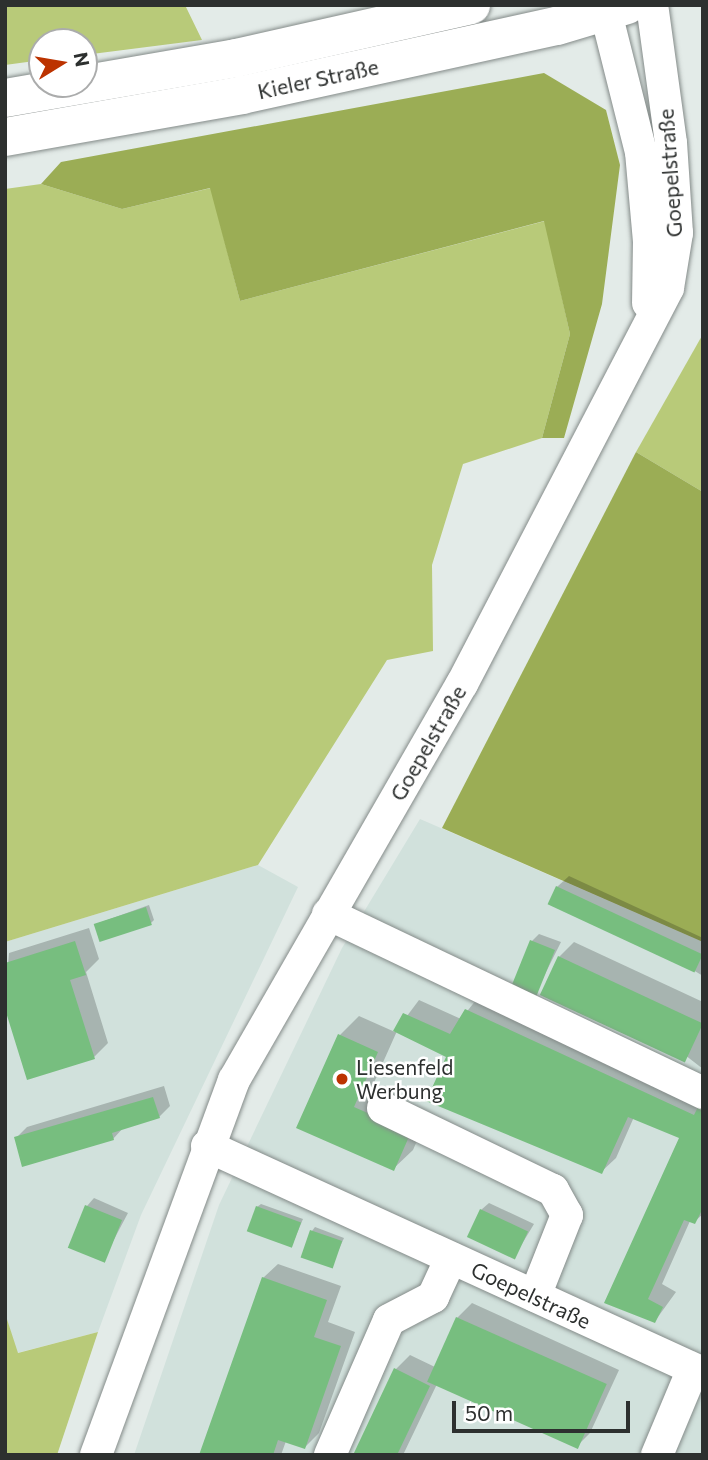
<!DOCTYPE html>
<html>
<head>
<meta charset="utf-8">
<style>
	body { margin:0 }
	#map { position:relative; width:708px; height:1460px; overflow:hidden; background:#e3ebe8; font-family:Commissioner,sans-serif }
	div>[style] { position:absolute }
	.built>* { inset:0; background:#d1e1dc }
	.green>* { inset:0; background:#b8ca79 }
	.forest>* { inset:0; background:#9bad55 }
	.shadow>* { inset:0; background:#0003 }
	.building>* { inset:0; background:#77be7f; transform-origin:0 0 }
	.roads { filter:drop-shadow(0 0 2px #848b89) drop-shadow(0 0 2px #848b89) }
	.minor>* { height:32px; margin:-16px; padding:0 16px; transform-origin:16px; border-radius:16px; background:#fff }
	.major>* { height:38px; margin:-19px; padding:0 19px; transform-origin:19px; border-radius:19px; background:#fff }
	.dots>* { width:19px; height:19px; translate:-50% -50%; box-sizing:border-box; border:4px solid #fff; border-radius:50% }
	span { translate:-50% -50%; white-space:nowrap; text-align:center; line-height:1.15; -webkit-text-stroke:5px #fff; paint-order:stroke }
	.street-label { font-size:21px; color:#2d302f }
	.poi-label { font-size:21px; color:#2d302f }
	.left { translate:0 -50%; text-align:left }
	.frame { position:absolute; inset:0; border:7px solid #2d302f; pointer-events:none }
	.north { position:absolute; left:28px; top:28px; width:70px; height:70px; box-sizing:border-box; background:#fff; border:2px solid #abacac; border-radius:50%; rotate:79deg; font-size:19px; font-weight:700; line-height:28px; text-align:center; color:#2d302f }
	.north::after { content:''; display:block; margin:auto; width:24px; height:32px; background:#bc3300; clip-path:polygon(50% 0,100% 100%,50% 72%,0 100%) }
	.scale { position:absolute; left:452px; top:1401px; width:178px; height:32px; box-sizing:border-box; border:4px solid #2d302f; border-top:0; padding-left:9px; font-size:21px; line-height:24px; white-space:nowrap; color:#2d302f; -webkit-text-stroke:5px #fff; paint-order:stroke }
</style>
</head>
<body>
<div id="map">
	<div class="built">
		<i style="clip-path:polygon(420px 819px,703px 942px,703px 1455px,134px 1455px,219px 1205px,342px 948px)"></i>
		<i style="clip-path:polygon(258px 865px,298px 887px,141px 1215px,98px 1332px,17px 1353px,5px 1313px,5px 942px)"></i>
	</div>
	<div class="green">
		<i style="clip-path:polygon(5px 5px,185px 5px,202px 40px,84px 55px,84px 42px,42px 42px,42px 60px,5px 65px)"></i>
		<i style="clip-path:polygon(41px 184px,122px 209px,211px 188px,240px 301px,545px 221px,570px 334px,542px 438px,463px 464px,432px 565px,433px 651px,387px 660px,258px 865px,5px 942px,5px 189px)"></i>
		<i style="clip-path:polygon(703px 334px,703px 492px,636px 452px)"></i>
		<i style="clip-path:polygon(5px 1313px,18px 1353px,98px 1332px,57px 1455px,5px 1455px)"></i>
	</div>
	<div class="forest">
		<i style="clip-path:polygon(544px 73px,606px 110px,620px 165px,602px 304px,564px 438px,542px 438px,570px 334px,544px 221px,240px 301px,210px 188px,122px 209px,41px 184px,61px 162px)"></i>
		<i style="clip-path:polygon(636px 452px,703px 492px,703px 942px,442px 828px)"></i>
	</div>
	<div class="shadow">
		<i style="clip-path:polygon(569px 876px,703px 938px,703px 976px,557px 887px)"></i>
		<i style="clip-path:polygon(149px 905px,154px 920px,151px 923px,96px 924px)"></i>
		<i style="clip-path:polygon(89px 928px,99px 959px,86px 972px,108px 1043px,94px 1057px,5px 1003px,9px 953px)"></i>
		<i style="clip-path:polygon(539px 934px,561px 942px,535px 994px,532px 941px)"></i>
		<i style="clip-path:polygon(574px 942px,703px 1002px,703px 1069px,559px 957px)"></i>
		<i style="clip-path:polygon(480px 995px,703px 1098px,703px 1214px,694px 1222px,690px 1221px,662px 1284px,676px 1292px,655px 1321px,606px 1302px,681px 1137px,634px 1117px,616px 1158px,601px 1172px,448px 1056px,397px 1031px,372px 1087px,429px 1113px,413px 1150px,393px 1169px,299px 1127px,340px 1035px,359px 1016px,395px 1032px,419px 1000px,461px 1019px)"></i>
		<i style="clip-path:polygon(164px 1086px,170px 1106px,159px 1117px,124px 1127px,113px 1139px,16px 1138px,27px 1127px)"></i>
		<i style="clip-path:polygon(94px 1198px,128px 1213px,103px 1260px,87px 1206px)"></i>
		<i style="clip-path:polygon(489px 1203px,534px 1224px,514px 1257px,481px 1210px)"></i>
		<i style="clip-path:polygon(261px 1204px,303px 1219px,292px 1245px,257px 1207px)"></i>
		<i style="clip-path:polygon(315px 1227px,344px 1238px,331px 1267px,312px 1231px)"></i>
		<i style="clip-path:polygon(278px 1264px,341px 1286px,328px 1322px,355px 1332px,319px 1433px,305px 1447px,286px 1441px,281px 1455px,201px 1455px,263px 1278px)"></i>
		<i style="clip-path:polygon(472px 1303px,619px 1370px,590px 1433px,576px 1447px,437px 1384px,403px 1455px,355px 1455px,396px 1369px,410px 1355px,435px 1367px,457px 1318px)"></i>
	</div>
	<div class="building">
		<i style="left:556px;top:886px;width:162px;height:20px;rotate:25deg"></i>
		<i style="left:146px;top:907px;width:19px;height:55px;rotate:72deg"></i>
		<i style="left:530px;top:940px;width:27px;height:49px;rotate:22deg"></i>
		<i style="clip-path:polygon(75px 941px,86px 975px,70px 980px,95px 1059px,27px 1080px,5px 1009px,5px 963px)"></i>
		<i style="left:558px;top:956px;width:160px;height:43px;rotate:25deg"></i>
		<i style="clip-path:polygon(465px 1009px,694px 1115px,698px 1107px,703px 1109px,703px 1208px,695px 1224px,684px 1220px,648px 1299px,663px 1307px,655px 1323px,604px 1303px,679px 1138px,628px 1117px,602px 1174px,426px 1101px,446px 1057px,393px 1031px,403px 1013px,450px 1034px)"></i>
		<i style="clip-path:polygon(338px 1034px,378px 1052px,354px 1107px,411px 1132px,394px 1171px,296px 1128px)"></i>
		<i style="clip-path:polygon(153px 1097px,160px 1118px,112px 1133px,114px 1140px,22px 1167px,14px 1137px)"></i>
		<i style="left:85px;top:1205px;width:40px;height:46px;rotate:22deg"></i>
		<i style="left:256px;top:1206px;width:48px;height:27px;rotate:20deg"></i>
		<i style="left:480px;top:1209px;width:53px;height:31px;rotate:25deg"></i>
		<i style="left:310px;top:1230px;width:34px;height:29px;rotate:19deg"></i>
		<i style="clip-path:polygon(262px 1277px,327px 1300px,314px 1337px,341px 1346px,305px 1449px,278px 1440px,273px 1455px,199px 1455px)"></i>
		<i style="left:456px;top:1317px;width:165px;height:71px;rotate:24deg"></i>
		<i style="clip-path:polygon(394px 1368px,430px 1386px,397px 1455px,353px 1455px)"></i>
	</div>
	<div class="roads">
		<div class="minor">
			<i style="left:604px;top:5px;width:152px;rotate:75.9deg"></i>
			<i style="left:641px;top:152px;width:89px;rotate:84.9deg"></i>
			<i style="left:649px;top:241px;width:62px;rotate:90.9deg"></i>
			<i style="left:328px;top:914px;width:416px;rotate:25.5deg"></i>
			<i style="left:383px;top:1108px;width:189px;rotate:25.8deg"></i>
			<i style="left:553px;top:1190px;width:29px;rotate:61deg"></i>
			<i style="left:567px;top:1215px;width:87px;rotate:111.6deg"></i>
			<i style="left:207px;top:1146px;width:545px;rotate:24.59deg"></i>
			<i style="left:96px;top:1455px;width:400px;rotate:-69.8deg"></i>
			<i style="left:234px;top:1080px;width:457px;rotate:-60.1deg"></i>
			<i style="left:462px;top:684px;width:446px;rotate:-62.5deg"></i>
			<i style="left:668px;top:288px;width:56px;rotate:-80.7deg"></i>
			<i style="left:677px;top:233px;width:90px;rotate:-93.8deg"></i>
			<i style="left:671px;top:143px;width:139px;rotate:-97.8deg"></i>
			<i style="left:330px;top:1455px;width:147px;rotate:-66.4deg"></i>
			<i style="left:389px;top:1320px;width:50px;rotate:-27.6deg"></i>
			<i style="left:433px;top:1297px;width:43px;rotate:-65.2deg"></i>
			<i style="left:657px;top:1455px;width:93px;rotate:-67.3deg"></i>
		</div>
		<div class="major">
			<i style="left:5px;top:98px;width:234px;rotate:-9.8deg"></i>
			<i style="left:236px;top:58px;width:241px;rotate:-12.7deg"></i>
			<i style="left:5px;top:137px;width:241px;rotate:-10deg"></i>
			<i style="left:242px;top:95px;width:322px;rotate:-12.4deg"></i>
			<i style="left:557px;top:26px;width:73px;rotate:-16.7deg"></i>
		</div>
	</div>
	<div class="dots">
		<i style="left:342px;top:1079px;background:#bc3300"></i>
	</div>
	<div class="street-label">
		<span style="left:318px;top:79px;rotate:-12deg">Kieler Straße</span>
		<span style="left:670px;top:173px;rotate:-94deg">Goepelstraße</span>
		<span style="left:428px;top:743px;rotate:-60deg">Goepelstraße</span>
		<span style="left:531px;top:1295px;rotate:25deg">Goepelstraße</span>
	</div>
	<div class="poi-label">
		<span class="left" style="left:356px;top:1079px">Liesenfeld<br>Werbung</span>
	</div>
	<div class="frame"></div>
	<div class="north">N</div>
	<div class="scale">50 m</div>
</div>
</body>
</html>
